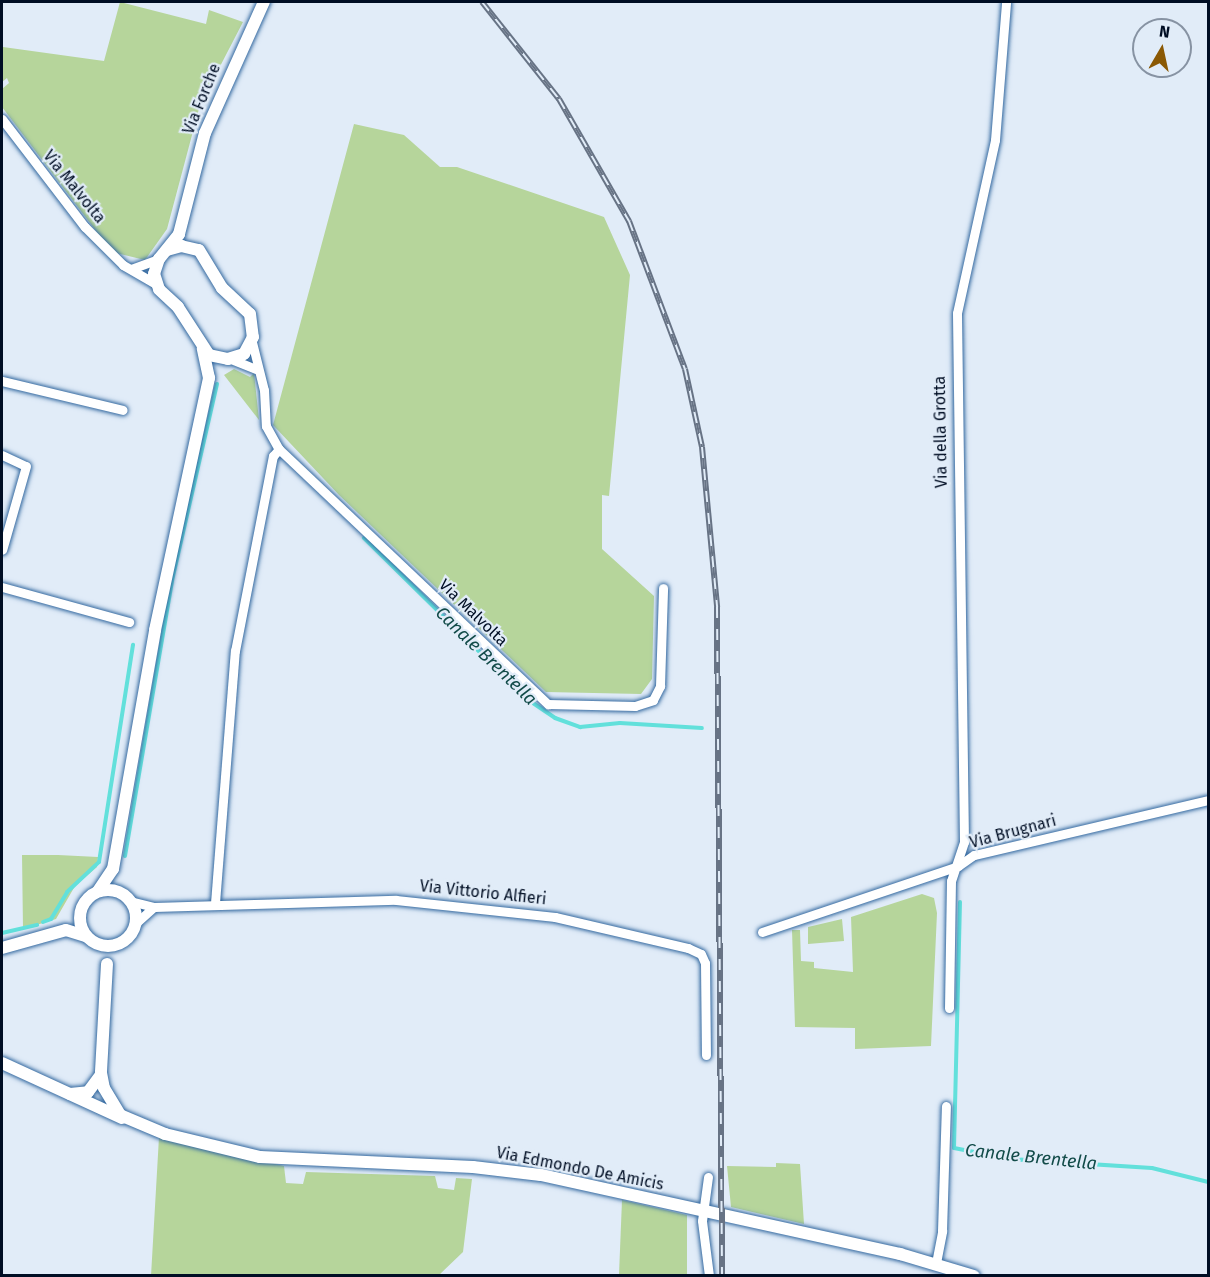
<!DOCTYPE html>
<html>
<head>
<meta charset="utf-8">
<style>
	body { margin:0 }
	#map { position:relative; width:1210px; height:1277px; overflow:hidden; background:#e1ecf8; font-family:"Fira Sans",sans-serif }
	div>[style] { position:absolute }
	.green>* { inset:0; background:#b6d59b }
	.stream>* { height:4px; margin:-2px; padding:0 2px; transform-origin:2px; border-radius:2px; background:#62e0db }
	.roads { filter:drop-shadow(0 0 2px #3469a0) drop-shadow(0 0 2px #3469a0) }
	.minor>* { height:9px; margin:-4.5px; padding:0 4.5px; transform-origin:4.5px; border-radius:4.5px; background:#fff }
	.tertiary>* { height:12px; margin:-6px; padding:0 6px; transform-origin:6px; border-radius:6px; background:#fff }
	.tertiary>.ring { margin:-6px; padding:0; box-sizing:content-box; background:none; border:12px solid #fff; border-radius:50% }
	.rail>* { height:6px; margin-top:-3px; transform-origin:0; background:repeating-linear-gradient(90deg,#e1ecf8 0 11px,#677385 0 22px); box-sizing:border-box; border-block:2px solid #677385 }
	span { translate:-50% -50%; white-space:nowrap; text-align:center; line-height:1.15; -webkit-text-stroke:4.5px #e1ecf8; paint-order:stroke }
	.street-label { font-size:16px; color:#000e24 }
	.water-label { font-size:18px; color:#124b49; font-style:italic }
	.frame { position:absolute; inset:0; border:3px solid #000e24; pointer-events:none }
	.north { position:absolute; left:1132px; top:18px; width:60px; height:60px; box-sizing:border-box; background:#e1ecf8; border:2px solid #8793a3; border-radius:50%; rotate:9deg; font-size:16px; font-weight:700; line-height:24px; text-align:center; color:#000e24 }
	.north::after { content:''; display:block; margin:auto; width:21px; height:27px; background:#8b5904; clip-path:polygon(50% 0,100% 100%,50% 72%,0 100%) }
</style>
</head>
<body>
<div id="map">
	<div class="green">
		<i style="clip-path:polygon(120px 2px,206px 24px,209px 10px,243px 22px,200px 105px,167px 229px,145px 260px,112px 252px,2px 107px,2px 89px,9px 83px,7px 78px,2px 82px,3px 47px,104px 61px)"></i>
		<i style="clip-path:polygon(354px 124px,404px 135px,440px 167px,457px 167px,604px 217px,630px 275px,609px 496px,602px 495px,602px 549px,654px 596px,652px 679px,641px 694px,546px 692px,339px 495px,273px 425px)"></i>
		<i style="clip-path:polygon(234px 369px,250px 377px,254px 373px,259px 420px,224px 375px)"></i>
		<i style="clip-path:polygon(22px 855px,58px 855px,98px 857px,97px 867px,75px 886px,56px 919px,23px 929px)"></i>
		<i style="clip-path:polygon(922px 894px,934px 898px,937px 913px,931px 1046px,855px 1049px,855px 1028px,795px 1027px,792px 930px,800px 930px,801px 961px,814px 962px,814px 968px,853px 972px,851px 917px)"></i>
		<i style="clip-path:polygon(842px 919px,844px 941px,808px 944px,808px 927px)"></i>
		<i style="clip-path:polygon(159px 1137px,284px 1166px,286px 1183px,303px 1184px,306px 1172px,435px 1176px,438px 1188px,454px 1190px,456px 1178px,472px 1179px,463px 1252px,439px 1275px,151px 1276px)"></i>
		<i style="clip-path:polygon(776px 1163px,800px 1164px,804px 1224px,731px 1207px,727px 1166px,776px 1167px)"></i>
		<i style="clip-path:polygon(622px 1200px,687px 1215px,687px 1275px,619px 1275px)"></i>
	</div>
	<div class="stream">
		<i style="left:364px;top:538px;width:229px;rotate:44.6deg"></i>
		<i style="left:527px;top:699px;width:34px;rotate:34deg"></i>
		<i style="left:555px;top:718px;width:27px;rotate:20deg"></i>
		<i style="left:580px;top:727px;width:40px;rotate:-5.7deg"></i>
		<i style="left:620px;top:723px;width:82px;rotate:3.5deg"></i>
		<i style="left:125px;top:856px;width:284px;rotate:-80.3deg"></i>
		<i style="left:173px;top:576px;width:197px;rotate:-77.1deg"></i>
		<i style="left:960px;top:902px;width:246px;rotate:91.4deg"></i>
		<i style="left:954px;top:1148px;width:57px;rotate:11.1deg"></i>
		<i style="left:1010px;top:1159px;width:142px;rotate:3.6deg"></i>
		<i style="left:1152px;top:1168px;width:58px;rotate:14deg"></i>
		<i style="left:43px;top:922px;width:9px;rotate:-21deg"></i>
		<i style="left:51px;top:919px;width:31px;rotate:-59deg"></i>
		<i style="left:67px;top:892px;width:44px;rotate:-43.2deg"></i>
		<i style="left:99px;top:862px;width:220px;rotate:-81.1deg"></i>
		<i style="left:2px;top:933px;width:36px;rotate:-13deg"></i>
	</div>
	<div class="roads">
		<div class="minor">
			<i style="left:2px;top:119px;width:136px;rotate:52.5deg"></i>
			<i style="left:85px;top:227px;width:54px;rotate:45deg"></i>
			<i style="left:123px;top:265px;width:38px;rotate:30deg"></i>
			<i style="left:131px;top:269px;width:30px;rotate:-20deg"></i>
			<i style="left:252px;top:342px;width:49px;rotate:76deg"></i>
			<i style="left:264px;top:390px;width:36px;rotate:87deg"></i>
			<i style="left:266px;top:426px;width:26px;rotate:61deg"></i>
			<i style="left:279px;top:449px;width:371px;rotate:43.5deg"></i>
			<i style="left:548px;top:704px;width:87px;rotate:1.3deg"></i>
			<i style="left:635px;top:706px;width:19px;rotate:-18deg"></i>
			<i style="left:653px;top:700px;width:16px;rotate:-63deg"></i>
			<i style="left:660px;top:686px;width:98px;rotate:-88.2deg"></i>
			<i style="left:231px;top:359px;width:27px;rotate:22deg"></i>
			<i style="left:2px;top:381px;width:124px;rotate:13.5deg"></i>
			<i style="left:2px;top:455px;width:26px;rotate:25deg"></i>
			<i style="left:26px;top:466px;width:87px;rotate:105.9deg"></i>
			<i style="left:2px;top:587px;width:132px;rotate:15.4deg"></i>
			<i style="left:130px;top:901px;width:25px;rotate:14deg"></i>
			<i style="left:154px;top:907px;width:242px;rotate:-1.7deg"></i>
			<i style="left:396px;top:900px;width:160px;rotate:6.1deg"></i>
			<i style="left:555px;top:917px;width:137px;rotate:13.1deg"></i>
			<i style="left:688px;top:948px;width:14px;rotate:25deg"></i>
			<i style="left:701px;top:954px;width:10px;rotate:66deg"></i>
			<i style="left:705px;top:963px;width:92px;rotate:89.4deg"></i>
			<i style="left:215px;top:903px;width:253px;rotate:-85.5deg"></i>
			<i style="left:235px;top:651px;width:199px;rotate:-79deg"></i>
			<i style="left:273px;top:456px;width:9px;rotate:-49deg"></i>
			<i style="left:136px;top:923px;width:24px;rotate:-42deg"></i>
			<i style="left:762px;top:932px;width:207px;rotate:-18.6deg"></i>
			<i style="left:958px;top:866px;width:19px;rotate:-35deg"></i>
			<i style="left:974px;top:855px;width:240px;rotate:-13.2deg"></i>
			<i style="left:949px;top:1008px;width:127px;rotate:-89.1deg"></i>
			<i style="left:951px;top:881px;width:41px;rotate:-71.6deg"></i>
			<i style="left:964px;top:842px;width:529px;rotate:-90.76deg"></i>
			<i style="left:957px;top:313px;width:177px;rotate:-77.6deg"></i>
			<i style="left:995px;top:140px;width:138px;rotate:-85.4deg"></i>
			<i style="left:708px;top:1177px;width:44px;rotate:97.8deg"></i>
			<i style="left:702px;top:1221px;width:55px;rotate:82.7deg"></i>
			<i style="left:936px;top:1263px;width:33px;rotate:-79deg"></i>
			<i style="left:942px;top:1231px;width:125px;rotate:-88.2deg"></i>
		</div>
		<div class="tertiary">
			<i style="left:167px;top:250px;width:15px;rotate:-16deg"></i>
			<i style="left:181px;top:246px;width:18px;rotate:13deg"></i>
			<i style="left:199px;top:250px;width:44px;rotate:58.8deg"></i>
			<i style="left:222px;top:288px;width:38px;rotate:43deg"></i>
			<i style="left:250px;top:314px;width:23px;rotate:83deg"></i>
			<i style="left:253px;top:337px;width:19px;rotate:118deg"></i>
			<i style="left:244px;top:354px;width:17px;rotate:163deg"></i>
			<i style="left:228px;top:359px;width:19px;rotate:-168deg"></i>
			<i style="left:209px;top:355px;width:57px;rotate:-122.9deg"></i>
			<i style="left:178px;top:307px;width:26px;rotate:-137deg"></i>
			<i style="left:159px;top:289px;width:16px;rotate:-108deg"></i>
			<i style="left:154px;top:274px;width:16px;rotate:-72deg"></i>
			<i style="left:159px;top:259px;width:32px;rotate:-51deg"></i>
			<i style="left:179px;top:234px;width:104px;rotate:-75.6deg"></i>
			<i style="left:205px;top:133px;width:144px;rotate:-65.8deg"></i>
			<i class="ring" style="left:80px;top:890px;width:44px;height:44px"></i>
			<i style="left:98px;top:891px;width:27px;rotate:-56deg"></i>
			<i style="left:113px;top:869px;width:243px;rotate:-80deg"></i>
			<i style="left:155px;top:630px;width:258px;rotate:-77.9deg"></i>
			<i style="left:209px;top:378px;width:30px;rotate:-102deg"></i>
			<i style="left:2px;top:948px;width:66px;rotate:-15.7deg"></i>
			<i style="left:66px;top:930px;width:21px;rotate:17deg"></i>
			<i style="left:107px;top:964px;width:109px;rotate:93.2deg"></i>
			<i style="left:101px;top:1073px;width:15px;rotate:79deg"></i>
			<i style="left:104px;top:1088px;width:31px;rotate:59deg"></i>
			<i style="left:120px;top:1115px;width:49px;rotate:22.9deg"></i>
			<i style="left:165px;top:1134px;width:98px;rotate:13.6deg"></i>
			<i style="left:260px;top:1157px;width:213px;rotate:2.7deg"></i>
			<i style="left:473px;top:1167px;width:68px;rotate:6.7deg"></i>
			<i style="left:541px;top:1175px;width:368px;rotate:12.4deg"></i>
			<i style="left:900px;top:1254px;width:77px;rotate:16.6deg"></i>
			<i style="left:2px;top:1063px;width:132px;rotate:24.6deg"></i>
			<i style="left:70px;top:1094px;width:18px;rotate:-6deg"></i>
			<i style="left:88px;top:1092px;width:21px;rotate:-53deg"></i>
		</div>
	</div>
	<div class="rail">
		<i style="left:482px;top:2px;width:124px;rotate:51.6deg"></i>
		<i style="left:559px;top:99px;width:141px;rotate:60.2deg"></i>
		<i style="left:629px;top:221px;width:158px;rotate:69.3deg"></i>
		<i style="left:685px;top:369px;width:80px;rotate:77.7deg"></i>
		<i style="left:702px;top:447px;width:161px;rotate:84.6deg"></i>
		<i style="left:717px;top:607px;width:669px;rotate:89.57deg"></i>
	</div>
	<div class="street-label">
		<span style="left:202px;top:99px;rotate:-68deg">Via Forche</span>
		<span style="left:74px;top:187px;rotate:51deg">Via Malvolta</span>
		<span style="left:941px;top:432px;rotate:-91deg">Via della Grotta</span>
		<span style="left:473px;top:613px;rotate:44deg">Via Malvolta</span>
		<span style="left:1013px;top:832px;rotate:-15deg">Via Brugnari</span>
		<span style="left:483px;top:893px;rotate:6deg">Via Vittorio Alfieri</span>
		<span style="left:580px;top:1169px;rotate:11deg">Via Edmondo De Amicis</span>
	</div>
	<div class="water-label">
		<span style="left:486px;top:656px;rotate:44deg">Canale Brentella</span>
		<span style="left:1031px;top:1157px;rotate:6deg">Canale Brentella</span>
	</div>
	<div class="frame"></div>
	<div class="north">N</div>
</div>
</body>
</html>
